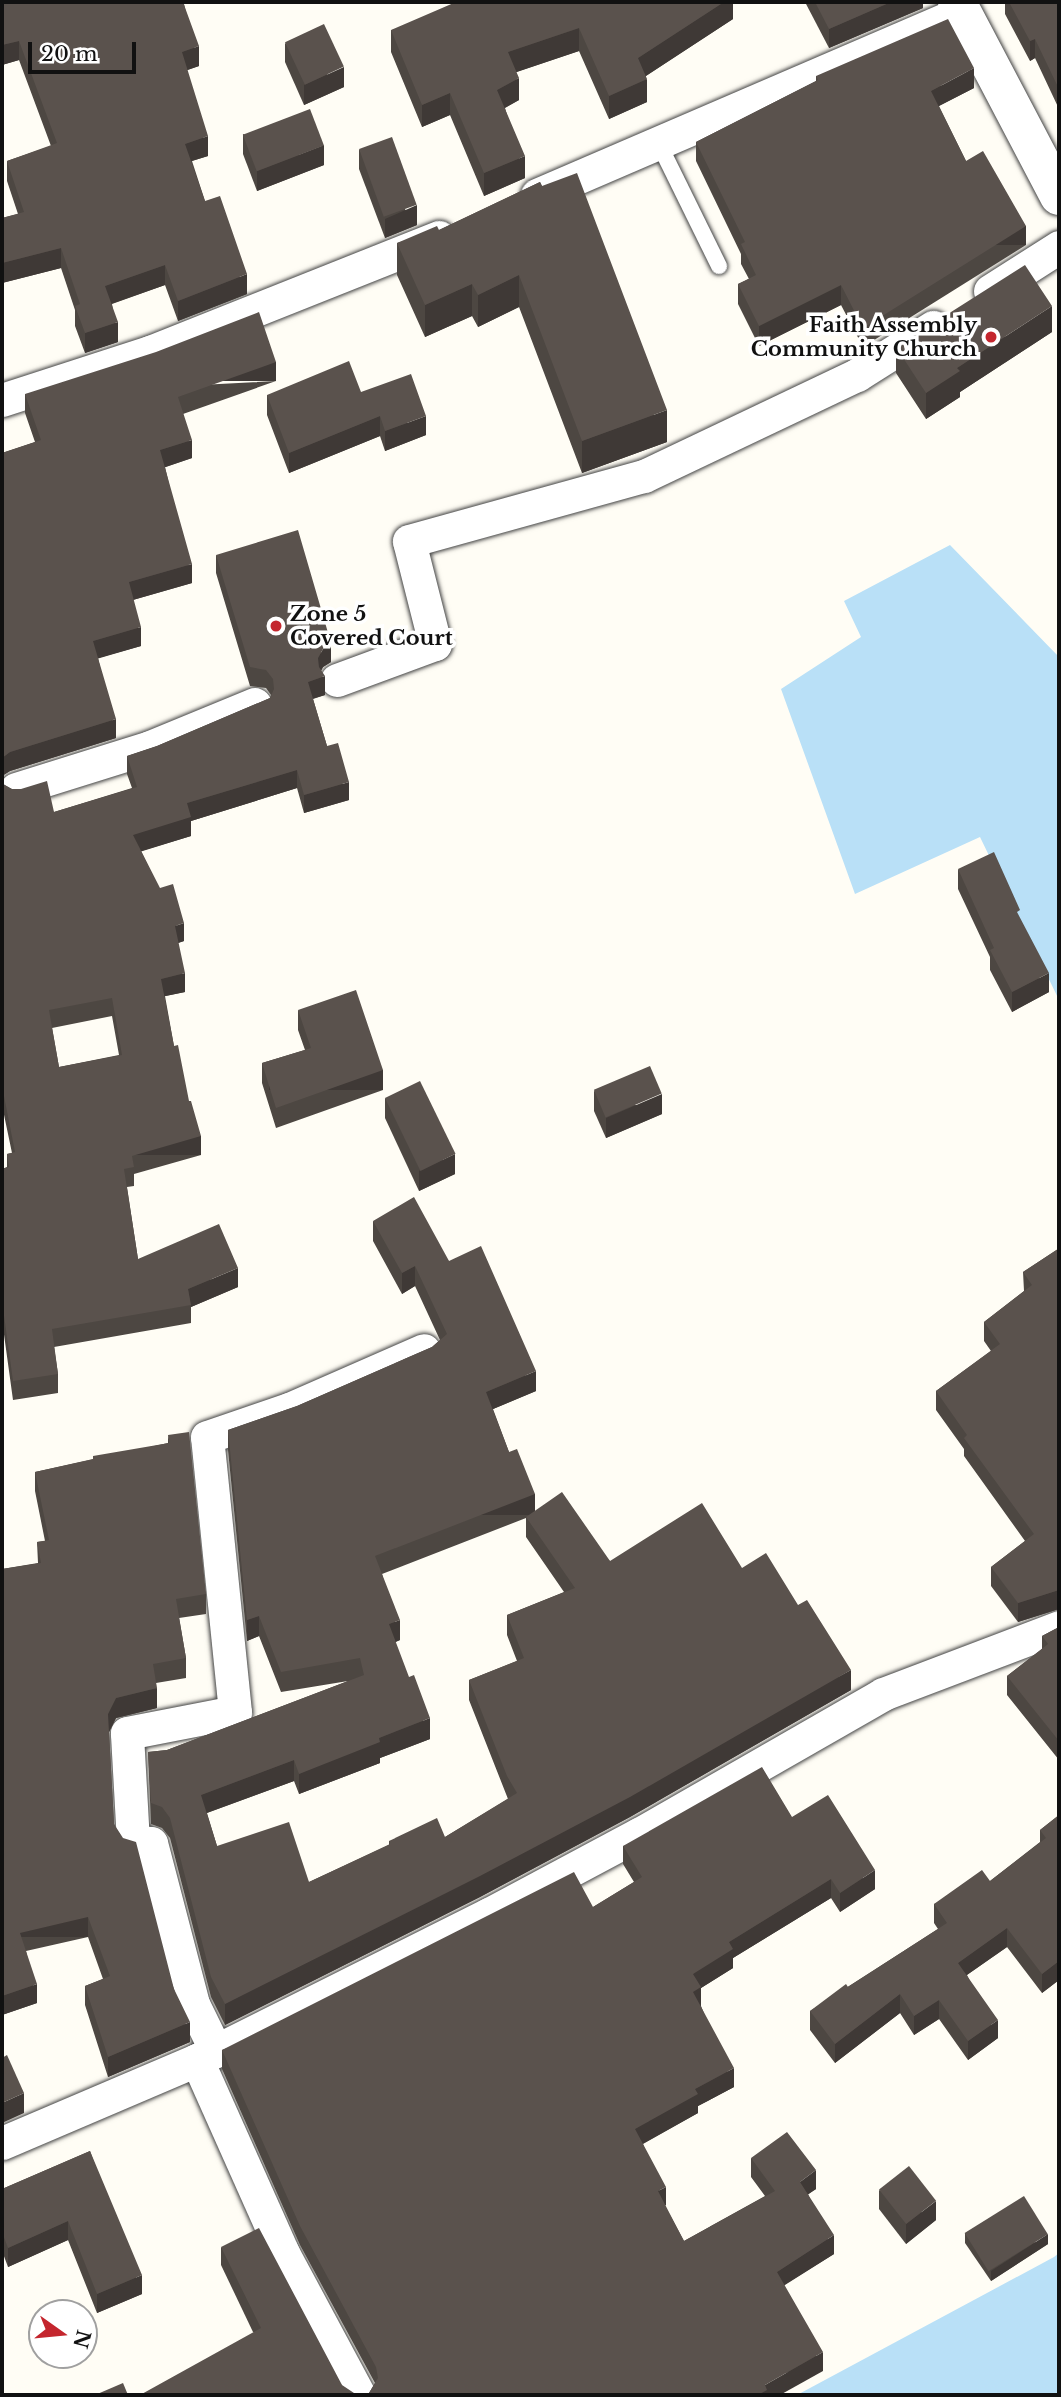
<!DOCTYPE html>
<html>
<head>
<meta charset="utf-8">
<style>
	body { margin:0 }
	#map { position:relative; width:1061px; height:2397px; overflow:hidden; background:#fffdf5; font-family:"Libre Baskerville",serif }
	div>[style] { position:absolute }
	.water>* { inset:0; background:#b9e0f7 }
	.roads { filter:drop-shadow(0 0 2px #444) drop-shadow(0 0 2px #444) }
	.service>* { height:16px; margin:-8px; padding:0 8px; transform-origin:8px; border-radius:8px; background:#fff }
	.minor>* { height:33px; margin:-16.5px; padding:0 16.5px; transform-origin:16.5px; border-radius:16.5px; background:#fff }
	.tertiary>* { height:38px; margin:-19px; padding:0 19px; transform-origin:19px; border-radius:19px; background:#fff }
	.wall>* { inset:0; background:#4d4742 }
	.shaded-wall>* { inset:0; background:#3f3936; transform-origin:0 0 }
	.building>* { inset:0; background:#5a524d; transform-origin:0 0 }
	.dots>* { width:19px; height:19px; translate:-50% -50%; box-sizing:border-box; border:4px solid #fff; border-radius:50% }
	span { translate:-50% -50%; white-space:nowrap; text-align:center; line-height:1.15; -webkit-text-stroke:7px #fff; paint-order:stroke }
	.poi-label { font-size:21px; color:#111; font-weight:700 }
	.right { translate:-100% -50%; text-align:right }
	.left { translate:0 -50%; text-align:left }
	.frame { position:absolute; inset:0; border:4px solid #111; pointer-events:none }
	.north { position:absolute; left:28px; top:2299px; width:70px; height:70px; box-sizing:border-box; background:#fff; border:2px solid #a0a0a0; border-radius:50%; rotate:105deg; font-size:19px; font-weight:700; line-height:28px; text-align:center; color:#111 }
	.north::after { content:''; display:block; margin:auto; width:24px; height:32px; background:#c4262e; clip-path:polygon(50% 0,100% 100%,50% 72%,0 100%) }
	.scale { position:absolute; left:28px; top:42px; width:108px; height:32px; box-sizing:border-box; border:4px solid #111; border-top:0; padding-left:9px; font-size:21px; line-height:24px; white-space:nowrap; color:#111; -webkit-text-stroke:5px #fff; paint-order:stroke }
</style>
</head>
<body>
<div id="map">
	<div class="water">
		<i style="clip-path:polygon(950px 545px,1059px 657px,1059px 1000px,980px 837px,855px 894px,781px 689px,861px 637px,844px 601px)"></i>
		<i style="clip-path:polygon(1059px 2253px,1059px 2395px,797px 2395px,1054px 2257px)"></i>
	</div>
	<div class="roads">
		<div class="service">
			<i style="left:659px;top:144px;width:136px;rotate:63.8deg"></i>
		</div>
		<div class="minor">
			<i style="left:537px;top:195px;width:463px;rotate:-23.3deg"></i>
			<i style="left:990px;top:291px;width:82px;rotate:-32.5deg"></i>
			<i style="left:2px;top:400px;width:156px;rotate:-18deg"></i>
			<i style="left:150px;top:352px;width:311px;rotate:-21.7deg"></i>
			<i style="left:337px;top:680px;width:104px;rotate:-20.2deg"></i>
			<i style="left:435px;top:644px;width:106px;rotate:-104.2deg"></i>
			<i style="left:409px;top:541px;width:244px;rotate:-15.5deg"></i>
			<i style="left:644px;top:476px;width:236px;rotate:-25.4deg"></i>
			<i style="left:857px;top:375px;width:90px;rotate:-32.3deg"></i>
			<i style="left:16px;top:789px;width:140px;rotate:-17.4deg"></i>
			<i style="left:150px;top:747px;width:113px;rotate:-22.3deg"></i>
			<i style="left:216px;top:2051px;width:52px;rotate:-116.1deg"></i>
			<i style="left:193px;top:2004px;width:166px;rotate:-104.6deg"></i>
			<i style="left:151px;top:1843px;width:18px;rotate:-177deg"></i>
			<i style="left:133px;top:1842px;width:109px;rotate:-93.2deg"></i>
			<i style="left:127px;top:1733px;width:110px;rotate:-11deg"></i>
			<i style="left:235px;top:1712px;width:276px;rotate:-95.8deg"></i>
			<i style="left:207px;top:1437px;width:87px;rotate:-18.9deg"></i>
			<i style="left:289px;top:1409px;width:147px;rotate:-23.6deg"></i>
			<i style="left:197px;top:2060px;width:211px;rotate:66deg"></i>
			<i style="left:283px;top:2253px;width:161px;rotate:61.8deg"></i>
			<i style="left:2px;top:2143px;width:212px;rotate:-23.1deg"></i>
			<i style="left:197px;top:2060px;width:326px;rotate:-26.6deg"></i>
			<i style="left:489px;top:1914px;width:170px;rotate:-28.1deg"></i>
			<i style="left:639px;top:1834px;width:281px;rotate:-29.8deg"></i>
			<i style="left:883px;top:1694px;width:188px;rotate:-20.8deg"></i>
		</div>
		<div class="tertiary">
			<i style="left:957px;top:2px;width:219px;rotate:62.3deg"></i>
		</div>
	</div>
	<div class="wall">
		<i style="clip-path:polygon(2px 2px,188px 2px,184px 4px,199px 66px,187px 70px,208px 156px,192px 161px,205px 201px,247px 294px,178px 321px,165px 285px,112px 304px,118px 342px,85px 353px,75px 326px,75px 310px,61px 268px,2px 283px,2px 218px,18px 214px,7px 181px,7px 161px,51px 146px,19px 60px,2px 65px)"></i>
		<i style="clip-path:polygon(733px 2px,733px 19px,646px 76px,647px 102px,609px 119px,579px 51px,516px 72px,519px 100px,505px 108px,525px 178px,484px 196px,450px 115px,422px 127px,391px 52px,391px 30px)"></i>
		<i style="clip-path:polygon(805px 2px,923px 2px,923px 8px,829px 48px)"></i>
		<i style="clip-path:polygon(1005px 2px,1059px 2px,1059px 109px,1035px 58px,1030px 61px,1005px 14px)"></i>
		<i style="clip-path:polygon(285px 43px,344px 87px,304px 105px,285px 62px)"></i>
		<i style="clip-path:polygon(816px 76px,974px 88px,939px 106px,966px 161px,1026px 245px,863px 347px,841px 305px,759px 346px,738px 304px,738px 284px,749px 279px,741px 264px,741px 254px,696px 161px,696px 142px,816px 81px)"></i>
		<i style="clip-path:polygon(243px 134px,324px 165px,257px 191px,243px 154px)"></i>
		<i style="clip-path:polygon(359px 149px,417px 225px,385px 238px,359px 169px)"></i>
		<i style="clip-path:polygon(540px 182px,667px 442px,582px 473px,519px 307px,478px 327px,472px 316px,425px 337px,397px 275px,397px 243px,439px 230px)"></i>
		<i style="clip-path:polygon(1052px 332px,960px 392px,960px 397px,926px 419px,896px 373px,896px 347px)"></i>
		<i style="clip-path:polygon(276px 381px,183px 414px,192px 458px,165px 467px,192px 583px,133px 600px,141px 646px,98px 658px,116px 738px,10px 771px,2px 776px,2px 453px,35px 442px,25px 413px,25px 394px)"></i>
		<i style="clip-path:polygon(361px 392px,426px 435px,385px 451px,380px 436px,289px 473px,267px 415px,267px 395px)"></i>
		<i style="clip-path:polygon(evenodd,216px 555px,331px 662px,323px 667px,321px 671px,325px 695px,313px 699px,327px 746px,349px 800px,304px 813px,297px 788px,191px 821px,191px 836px,141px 851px,184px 941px,178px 943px,185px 992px,165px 996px,174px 1046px,201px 1155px,134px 1174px,134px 1186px,127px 1187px,138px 1259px,238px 1287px,191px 1307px,191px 1323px,54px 1347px,58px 1374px,58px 1393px,13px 1400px,2px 1320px,2px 1169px,7px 1167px,7px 1154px,12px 1153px,3px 1110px,2px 1110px,2px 782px,3px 784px,54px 812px,132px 788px,127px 774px,127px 756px,157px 746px,270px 698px,271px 695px,266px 688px,250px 686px,216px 573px,216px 555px,112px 1016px,119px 1055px,59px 1067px,52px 1028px,112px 1016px)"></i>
		<i style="clip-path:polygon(958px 869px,1049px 992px,1012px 1012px,990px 970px,990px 957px,958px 889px)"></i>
		<i style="clip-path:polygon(298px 1010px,383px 1090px,276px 1128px,262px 1083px,262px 1063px,305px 1050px,298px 1030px)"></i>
		<i style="clip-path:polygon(594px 1091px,662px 1114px,606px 1138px,594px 1111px)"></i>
		<i style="clip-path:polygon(385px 1098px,455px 1174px,419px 1191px,385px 1118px)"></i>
		<i style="clip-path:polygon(evenodd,373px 1221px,449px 1261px,536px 1391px,493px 1409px,509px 1452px,535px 1511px,610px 1561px,742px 1568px,851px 1690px,630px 1817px,480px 1897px,225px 2025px,211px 1997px,170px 1838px,162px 1828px,151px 1824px,148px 1752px,167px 1750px,348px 1681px,281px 1692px,259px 1636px,247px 1641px,228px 1450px,228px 1430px,297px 1406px,432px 1347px,440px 1340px,415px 1286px,402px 1294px,373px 1241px,373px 1221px,526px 1518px,526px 1537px,564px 1592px,507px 1615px,507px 1635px,517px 1661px,469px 1680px,469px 1700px,508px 1799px,445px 1837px,389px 1841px,389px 1845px,309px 1882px,217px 1846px,207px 1813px,294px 1781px,299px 1794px,380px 1763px,380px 1758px,430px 1739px,395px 1642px,400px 1640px,382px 1574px,526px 1518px)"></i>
		<i style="clip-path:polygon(1058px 1249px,1059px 1609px,1018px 1622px,991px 1586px,991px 1567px,1025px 1541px,964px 1456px,964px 1449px,936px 1410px,936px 1391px,991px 1351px,984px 1341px,984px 1322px,1024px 1291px,1023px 1272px)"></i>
		<i style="clip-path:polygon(168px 1435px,206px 1594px,206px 1614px,179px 1618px,186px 1658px,186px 1678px,156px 1683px,157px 1708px,116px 1718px,109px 1732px,114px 1824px,174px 1989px,190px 2042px,108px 2077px,85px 2005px,85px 1986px,103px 1979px,88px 1937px,26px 1951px,37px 2003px,2px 2015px,2px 1569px,38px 1563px,37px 1542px,45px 1541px,35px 1491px,35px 1472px,168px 1443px)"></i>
		<i style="clip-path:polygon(1059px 1627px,1059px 1760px,1007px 1695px,1007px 1676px,1042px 1649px,1042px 1636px)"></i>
		<i style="clip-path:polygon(1059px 1815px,1059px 1980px,1042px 1993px,1007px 1947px,967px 1975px,998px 2038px,968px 2060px,939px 2019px,914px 2035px,900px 2013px,835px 2063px,810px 2030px,810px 2011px,938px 1929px,934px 1923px,934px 1904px,990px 1881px,1040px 1842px,1040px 1830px)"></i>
		<i style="clip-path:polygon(792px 1817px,875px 1889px,840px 1912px,831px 1898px,733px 1958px,733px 1968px,701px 1988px,701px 2006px,734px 2087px,698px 2106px,698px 2113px,643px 2144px,665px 2206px,684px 2241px,765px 2196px,751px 2177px,751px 2158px,816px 2189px,808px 2194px,834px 2254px,784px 2285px,823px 2371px,369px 2393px,375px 2383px,300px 2245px,222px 2069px,222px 2050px,593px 1907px,634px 1882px,623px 1864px,623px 1846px)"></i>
		<i style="clip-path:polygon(90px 2151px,142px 2294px,97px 2313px,68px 2240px,8px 2267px,2px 2251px,2px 2189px)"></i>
		<i style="clip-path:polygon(879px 2190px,936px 2220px,906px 2244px,879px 2209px)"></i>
		<i style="clip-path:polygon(965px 2233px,1048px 2244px,991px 2281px,965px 2243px)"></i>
		<i style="clip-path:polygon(221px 2247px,342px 2385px,253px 2332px,221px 2265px)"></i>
	</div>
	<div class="shaded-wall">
		<i style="clip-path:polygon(724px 2px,733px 2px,733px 19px,638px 81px,638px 58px)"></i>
		<i style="clip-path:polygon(891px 2px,923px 2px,923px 8px,829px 48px,829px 29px)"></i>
		<i style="clip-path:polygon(579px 28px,579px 51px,508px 75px,508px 52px)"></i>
		<i style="clip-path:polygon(1035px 39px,1035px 58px,1030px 61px,1030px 41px)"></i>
		<i style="clip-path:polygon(19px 41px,19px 60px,2px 65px,2px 45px)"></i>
		<i style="clip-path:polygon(199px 46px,199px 66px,182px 72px,182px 52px)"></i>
		<i style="clip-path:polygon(344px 67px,344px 87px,304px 105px,304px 85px)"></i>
		<i style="clip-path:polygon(974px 68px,974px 88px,931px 110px,931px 91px)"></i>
		<i style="clip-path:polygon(519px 78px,519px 100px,497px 112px,497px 90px)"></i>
		<i style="clip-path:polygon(647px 79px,647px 102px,609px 119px,609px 96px)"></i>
		<i style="clip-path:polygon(450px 93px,450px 115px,422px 127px,422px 105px)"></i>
		<i style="clip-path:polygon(208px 136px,208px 156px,185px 163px,185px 144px)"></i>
		<i style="clip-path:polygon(324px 145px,324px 165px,257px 191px,257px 171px)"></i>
		<i style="clip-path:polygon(525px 156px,525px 178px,484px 196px,484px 173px)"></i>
		<i style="clip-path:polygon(417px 205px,417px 225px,385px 238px,385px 219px)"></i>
		<i style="left:1026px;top:226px;width:19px;height:192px;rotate:90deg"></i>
		<i style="clip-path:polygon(61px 248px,61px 268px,2px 283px,2px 263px)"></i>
		<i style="clip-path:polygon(165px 265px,165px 285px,105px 306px,105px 286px)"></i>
		<i style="clip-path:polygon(247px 274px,247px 294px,178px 321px,178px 301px)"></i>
		<i style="clip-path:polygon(519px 275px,519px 307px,478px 327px,478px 295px)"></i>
		<i style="clip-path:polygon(472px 284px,472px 316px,425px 337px,425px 305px)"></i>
		<i style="clip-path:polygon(841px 285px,841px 305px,759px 346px,759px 326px)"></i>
		<i style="clip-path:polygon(1052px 306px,1052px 332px,960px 392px,960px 397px,926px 419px,926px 393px,957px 368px)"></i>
		<i style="clip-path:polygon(118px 322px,118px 342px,85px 353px,85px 333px)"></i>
		<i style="left:276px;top:362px;width:19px;height:104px;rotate:90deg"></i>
		<i style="clip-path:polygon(667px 410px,667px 442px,582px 473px,582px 441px)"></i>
		<i style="clip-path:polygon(380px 416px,380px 436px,289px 473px,289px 453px)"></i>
		<i style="clip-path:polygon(426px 416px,426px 435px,385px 451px,385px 431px)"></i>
		<i style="clip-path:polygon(192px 440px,192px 458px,160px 469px,160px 450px)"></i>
		<i style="clip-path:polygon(192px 564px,192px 583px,129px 601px,129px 582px)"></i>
		<i style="clip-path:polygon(141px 627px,141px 646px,93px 660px,93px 641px)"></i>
		<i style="clip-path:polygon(331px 643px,331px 662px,323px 667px,318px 676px,318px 658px,323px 649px)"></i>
		<i style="clip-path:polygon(325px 676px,325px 695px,308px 700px,308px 682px)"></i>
		<i style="clip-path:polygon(116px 719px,116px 738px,10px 771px,2px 776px,2px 758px,10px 752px)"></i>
		<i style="clip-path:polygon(297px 770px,297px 788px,191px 821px,191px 836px,133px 854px,133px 835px,187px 803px)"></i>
		<i style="clip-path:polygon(349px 782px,349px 800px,304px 813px,304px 795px)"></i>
		<i style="clip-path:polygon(184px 923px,184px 941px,175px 944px,175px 926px)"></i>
		<i style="clip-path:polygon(185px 973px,185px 992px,161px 997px,161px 979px)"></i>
		<i style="clip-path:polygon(1049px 973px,1049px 992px,1012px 1012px,1012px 992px)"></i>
		<i style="left:383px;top:1070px;width:20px;height:114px;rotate:90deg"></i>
		<i style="clip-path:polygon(662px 1094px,662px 1114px,606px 1138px,606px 1118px)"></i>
		<i style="left:201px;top:1136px;width:19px;height:72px;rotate:90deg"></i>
		<i style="clip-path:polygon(455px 1154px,455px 1174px,419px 1191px,419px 1171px)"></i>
		<i style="clip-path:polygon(415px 1266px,415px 1286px,402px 1294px,402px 1273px)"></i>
		<i style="clip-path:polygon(238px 1268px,238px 1287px,191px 1307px,188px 1289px)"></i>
		<i style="clip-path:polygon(536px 1371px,536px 1391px,486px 1412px,486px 1392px)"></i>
		<i style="left:535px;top:1494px;width:21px;height:172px;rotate:90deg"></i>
		<i style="clip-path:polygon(1059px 1590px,1059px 1609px,1018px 1622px,1018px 1603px)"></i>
		<i style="clip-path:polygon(259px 1616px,259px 1636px,247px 1641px,247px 1620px)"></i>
		<i style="clip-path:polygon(400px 1620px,400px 1640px,389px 1645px,389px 1624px)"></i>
		<i style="clip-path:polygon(851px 1670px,851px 1690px,630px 1817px,480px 1897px,225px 2025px,225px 2004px)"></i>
		<i style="clip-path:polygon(157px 1688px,157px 1708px,116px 1718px,108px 1734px,108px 1714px,116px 1698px)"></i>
		<i style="clip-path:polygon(430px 1718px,430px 1739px,380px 1758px,380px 1763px,299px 1794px,299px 1774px,379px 1738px)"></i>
		<i style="clip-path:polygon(294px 1760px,294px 1781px,201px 1815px,201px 1795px)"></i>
		<i style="clip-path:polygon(875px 1870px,875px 1889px,840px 1912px,840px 1893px)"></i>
		<i style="clip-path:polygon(831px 1879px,831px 1898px,733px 1958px,733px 1968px,701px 1988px,701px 2006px,693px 2011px,693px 1974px,729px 1942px)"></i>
		<i style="left:88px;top:1917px;width:20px;height:70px;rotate:90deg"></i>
		<i style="clip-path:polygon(1007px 1928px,1007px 1947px,958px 1981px,958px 1963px)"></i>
		<i style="clip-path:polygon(1059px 1961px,1059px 1980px,1042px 1993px,1042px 1974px)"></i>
		<i style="clip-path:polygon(37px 1984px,37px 2003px,2px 2015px,2px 1996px)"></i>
		<i style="clip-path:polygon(900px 1994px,900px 2013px,835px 2063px,835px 2044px)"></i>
		<i style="clip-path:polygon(939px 2000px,939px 2019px,914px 2035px,914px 2016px)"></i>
		<i style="clip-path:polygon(998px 2020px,998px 2038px,968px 2060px,968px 2041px)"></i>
		<i style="clip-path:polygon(190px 2022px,190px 2042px,108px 2077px,108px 2057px)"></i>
		<i style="clip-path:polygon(734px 2068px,734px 2087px,698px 2106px,698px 2113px,635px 2148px,635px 2129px,695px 2089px)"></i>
		<i style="clip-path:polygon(24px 2093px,24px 2113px,2px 2123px,2px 2103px)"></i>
		<i style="clip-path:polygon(816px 2170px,816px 2189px,800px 2200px,800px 2182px)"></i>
		<i style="clip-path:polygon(666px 2187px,666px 2205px,658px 2210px,658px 2191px)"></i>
		<i style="clip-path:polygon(936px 2201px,936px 2220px,906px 2244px,906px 2224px)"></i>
		<i style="clip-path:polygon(68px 2221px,68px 2240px,8px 2267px,8px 2248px)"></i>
		<i style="clip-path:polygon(1048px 2234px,1048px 2244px,991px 2281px,991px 2271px)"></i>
		<i style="clip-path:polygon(834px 2235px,834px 2254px,777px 2290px,777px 2272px)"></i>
		<i style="clip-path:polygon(142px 2275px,142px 2294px,97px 2313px,97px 2294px)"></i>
		<i style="clip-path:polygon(823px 2352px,823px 2371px,780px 2395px,758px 2395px,765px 2385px)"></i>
	</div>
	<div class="building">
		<i style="clip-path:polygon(2px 2px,183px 2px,199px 46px,182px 52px,208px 136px,185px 144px,205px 201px,220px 196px,247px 274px,178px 301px,165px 265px,105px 286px,118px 322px,85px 333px,75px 306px,80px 304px,61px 248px,2px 263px,2px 218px,24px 212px,7px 161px,57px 143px,19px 41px,2px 45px)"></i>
		<i style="clip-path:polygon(456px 2px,724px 2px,638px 58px,647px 79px,609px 96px,579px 28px,508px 52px,519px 78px,497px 90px,525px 156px,484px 173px,450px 93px,422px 105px,391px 30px)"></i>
		<i style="clip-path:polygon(815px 2px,891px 2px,829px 29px)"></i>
		<i style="clip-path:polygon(1009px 2px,1059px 2px,1059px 89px,1035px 39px,1030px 41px)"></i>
		<i style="clip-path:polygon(948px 19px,974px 68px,931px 91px,966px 161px,983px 151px,1026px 226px,863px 328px,841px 285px,759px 326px,738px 284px,756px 275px,741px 244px,745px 242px,696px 142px,818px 80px,816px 76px)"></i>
		<i style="left:324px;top:24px;width:47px;height:43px;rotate:65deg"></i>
		<i style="left:310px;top:109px;width:39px;height:72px;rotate:69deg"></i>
		<i style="left:392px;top:137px;width:72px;height:35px;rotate:70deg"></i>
		<i style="clip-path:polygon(577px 173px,667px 410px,582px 441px,519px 275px,478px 295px,472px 284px,425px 305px,397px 243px,437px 226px,439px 230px,540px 182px,542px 186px)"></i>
		<i style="clip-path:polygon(1025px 265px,1052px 306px,957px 368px,960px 371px,926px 393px,896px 347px)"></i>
		<i style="clip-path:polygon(259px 312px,276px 362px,178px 397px,192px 440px,160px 450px,192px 564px,129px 582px,141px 627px,93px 641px,116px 719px,10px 752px,2px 758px,2px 453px,41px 440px,25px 394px,156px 352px)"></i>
		<i style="clip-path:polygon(349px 361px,361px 392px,411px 374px,426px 416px,385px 431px,380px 416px,289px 453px,267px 395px)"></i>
		<i style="clip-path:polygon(evenodd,298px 530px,331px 643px,323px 649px,318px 658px,319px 667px,325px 676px,308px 682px,327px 746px,338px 743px,349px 782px,304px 795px,297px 770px,187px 803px,191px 817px,133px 835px,160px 888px,173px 884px,184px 923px,175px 926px,185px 973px,161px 979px,174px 1046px,178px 1045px,189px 1101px,191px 1101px,201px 1136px,132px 1156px,134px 1167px,124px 1169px,138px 1259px,219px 1224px,238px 1268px,188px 1289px,191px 1305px,52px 1329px,58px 1374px,13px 1381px,2px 1301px,2px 1169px,9px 1167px,7px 1154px,15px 1152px,3px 1091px,2px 1092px,2px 782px,3px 784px,11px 789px,21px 789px,47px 781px,54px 812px,137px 787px,127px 756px,157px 746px,270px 698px,274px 689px,273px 679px,266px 670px,250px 667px,216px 555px,298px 530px,112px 998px,122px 1055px,59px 1067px,49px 1010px,112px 998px)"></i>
		<i style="clip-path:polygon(994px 852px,1020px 910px,1017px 912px,1049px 973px,1012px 992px,990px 950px,994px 948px,958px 869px)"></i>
		<i style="clip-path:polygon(356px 990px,383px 1070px,276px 1108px,262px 1063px,311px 1048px,298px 1010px)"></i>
		<i style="left:650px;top:1066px;width:30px;height:61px;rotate:67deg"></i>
		<i style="left:420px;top:1081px;width:81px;height:39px;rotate:64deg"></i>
		<i style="clip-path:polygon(414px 1197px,449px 1261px,481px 1246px,536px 1371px,486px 1392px,509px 1452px,517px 1449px,535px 1494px,375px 1556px,400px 1620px,389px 1624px,409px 1677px,414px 1675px,430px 1718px,379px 1738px,380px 1742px,299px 1774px,294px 1760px,201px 1795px,217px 1846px,289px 1822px,309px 1882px,390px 1844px,389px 1841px,437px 1818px,445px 1837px,517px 1793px,507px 1776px,469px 1680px,524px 1658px,507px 1615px,575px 1588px,526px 1517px,562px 1492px,610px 1561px,702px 1503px,742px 1568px,766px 1553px,798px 1605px,807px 1600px,851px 1670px,630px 1797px,480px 1876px,225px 2004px,211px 1977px,170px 1818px,162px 1807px,151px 1803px,148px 1752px,167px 1750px,364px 1675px,360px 1658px,281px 1672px,259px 1616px,247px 1620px,228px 1430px,297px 1406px,432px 1347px,447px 1334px,415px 1266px,402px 1273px,373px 1221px)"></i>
		<i style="clip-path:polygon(1058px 1249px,1059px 1251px,1059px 1590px,1018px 1603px,991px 1567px,1034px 1534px,964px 1438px,967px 1435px,936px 1391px,1000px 1344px,984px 1322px,1032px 1285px,1023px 1272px)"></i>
		<i style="clip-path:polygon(189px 1432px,206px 1594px,176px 1599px,186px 1658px,153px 1664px,157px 1688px,116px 1698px,108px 1714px,114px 1824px,123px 1838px,136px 1842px,174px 1989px,190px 2022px,108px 2057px,85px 1986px,110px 1976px,88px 1917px,20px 1933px,37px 1984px,2px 1996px,2px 1839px,3px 1839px,2px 1828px,2px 1569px,41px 1563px,37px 1542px,49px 1540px,35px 1472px,93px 1459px,93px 1456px,169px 1443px,168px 1435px)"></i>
		<i style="clip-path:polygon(1059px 1627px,1059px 1741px,1007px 1676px,1048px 1644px,1042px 1636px)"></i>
		<i style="clip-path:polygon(762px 1767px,792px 1817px,828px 1795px,875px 1870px,840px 1893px,831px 1879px,729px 1942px,733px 1949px,693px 1974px,701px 1987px,693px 1992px,734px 2068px,695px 2089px,698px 2094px,635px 2129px,666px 2187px,658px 2191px,684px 2241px,775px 2191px,751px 2158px,787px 2132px,816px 2170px,800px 2182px,834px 2235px,777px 2272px,823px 2352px,765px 2385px,767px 2390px,758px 2395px,359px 2395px,369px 2393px,378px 2378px,376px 2367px,300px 2226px,222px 2050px,574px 1872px,593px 1907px,642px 1877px,623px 1846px)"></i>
		<i style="clip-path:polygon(1059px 1815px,1059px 1961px,1042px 1974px,1007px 1928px,958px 1963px,998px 2020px,968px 2041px,939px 2000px,914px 2016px,900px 1994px,835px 2044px,810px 2011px,846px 1984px,848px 1987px,947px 1923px,934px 1904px,982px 1870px,990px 1881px,1046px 1838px,1040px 1830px)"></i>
		<i style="clip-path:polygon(7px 2055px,24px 2093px,2px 2103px,2px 2058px)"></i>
		<i style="clip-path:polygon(90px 2151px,142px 2275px,97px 2294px,68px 2221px,8px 2248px,2px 2232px,2px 2189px)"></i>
		<i style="left:909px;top:2166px;width:44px;height:38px;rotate:52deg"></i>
		<i style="left:1024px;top:2196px;width:45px;height:70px;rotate:58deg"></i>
		<i style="clip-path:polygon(259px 2228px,342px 2385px,357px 2395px,140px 2395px,261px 2328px,221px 2247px)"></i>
		<i style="clip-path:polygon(123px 2383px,128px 2395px,95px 2395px)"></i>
	</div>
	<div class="dots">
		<i style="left:991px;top:337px;background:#c4262e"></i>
		<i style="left:276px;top:626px;background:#c4262e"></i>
	</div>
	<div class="poi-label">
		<span class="right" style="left:977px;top:337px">Faith Assembly<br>Community Church</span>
		<span class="left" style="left:290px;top:626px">Zone 5<br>Covered Court</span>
	</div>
	<div class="frame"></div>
	<div class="north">N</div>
	<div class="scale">20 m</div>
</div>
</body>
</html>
